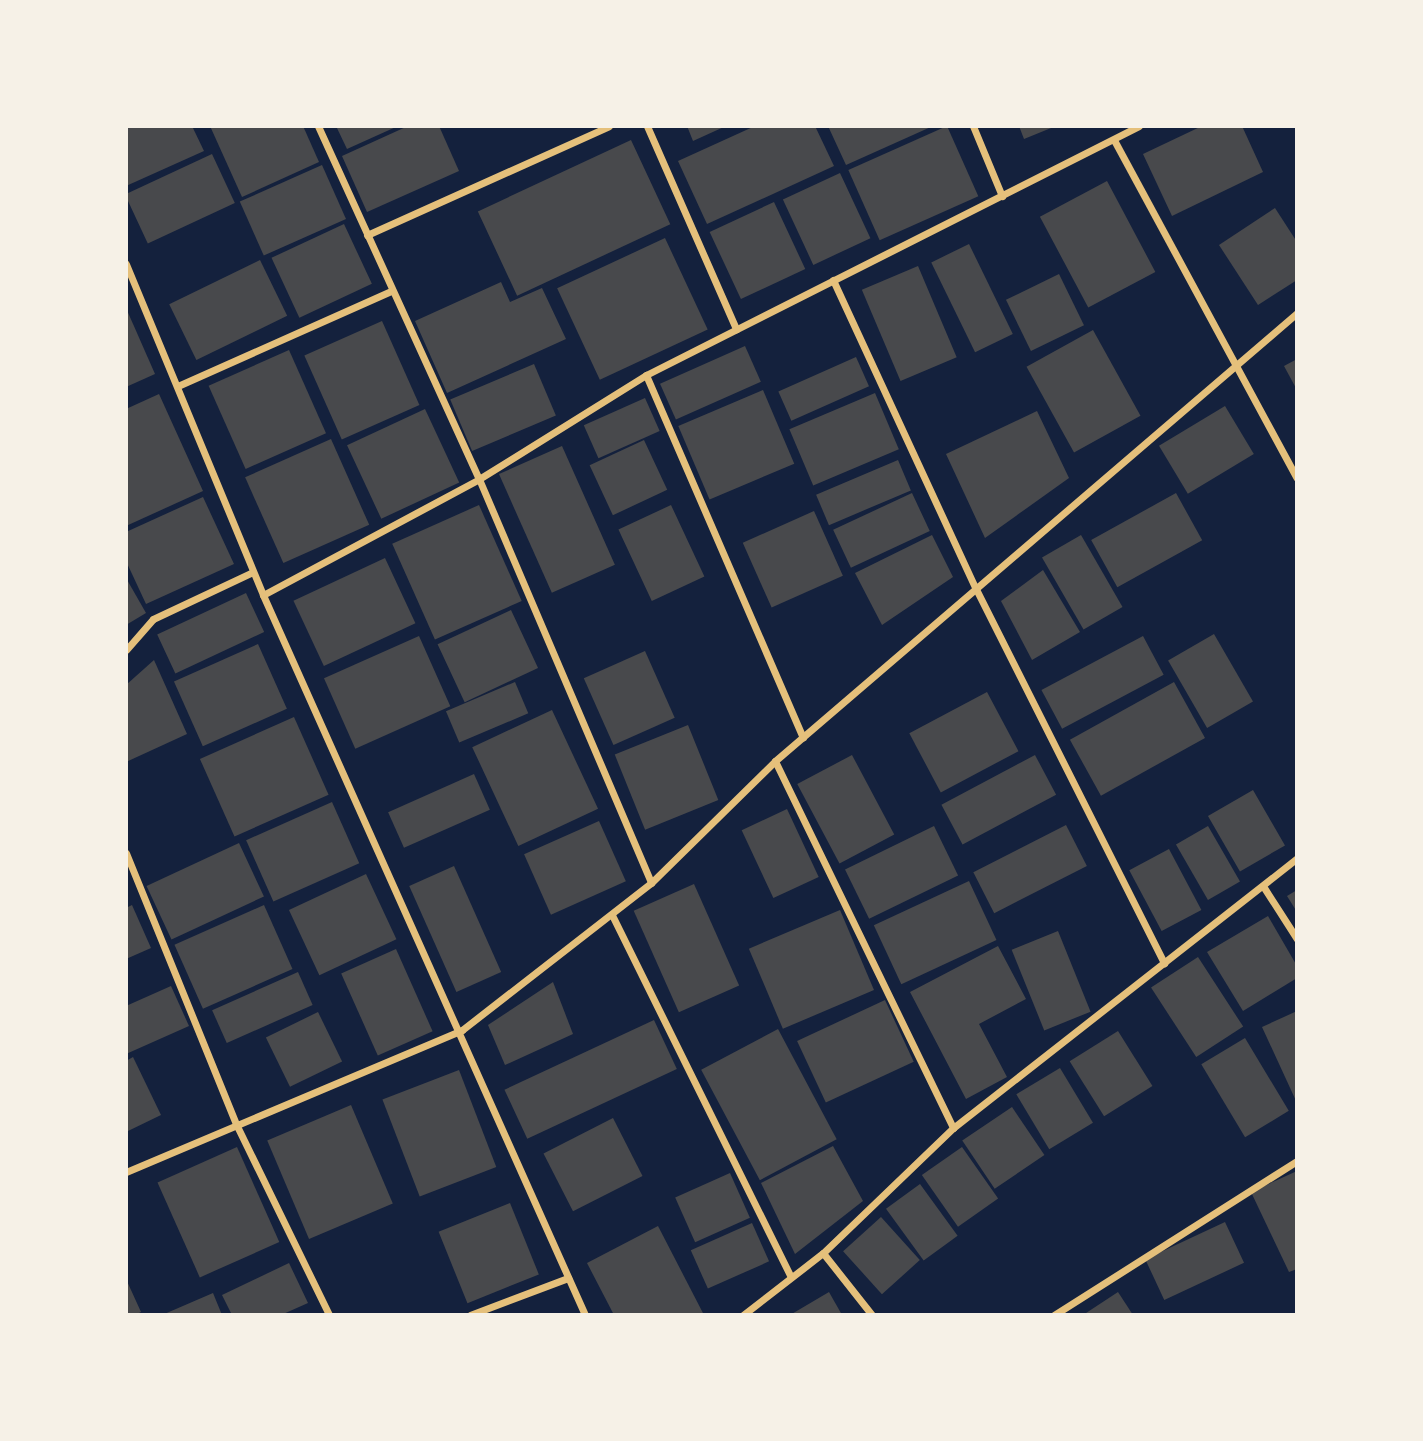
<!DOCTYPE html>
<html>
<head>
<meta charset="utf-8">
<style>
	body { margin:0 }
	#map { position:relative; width:1423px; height:1441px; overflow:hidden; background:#14213d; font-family:"Zilla Slab",serif }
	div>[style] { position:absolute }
	.building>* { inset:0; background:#48494c; transform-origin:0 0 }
	.minor>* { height:7px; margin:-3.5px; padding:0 3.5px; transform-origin:3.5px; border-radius:3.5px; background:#e5c07b }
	span { translate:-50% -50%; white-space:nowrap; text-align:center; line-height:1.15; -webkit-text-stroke:7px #f6f1e7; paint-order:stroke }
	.frame { position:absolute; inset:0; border:128px solid #f6f1e7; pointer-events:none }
</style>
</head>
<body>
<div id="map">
	<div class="building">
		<i style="clip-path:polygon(126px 126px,192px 126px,204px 151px,126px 186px)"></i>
		<i style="clip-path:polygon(210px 126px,303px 126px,319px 162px,242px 197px)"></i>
		<i style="clip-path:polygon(336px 126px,398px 126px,347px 149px)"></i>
		<i style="clip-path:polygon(408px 126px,439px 126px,459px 171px,367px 212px,342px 156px)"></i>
		<i style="clip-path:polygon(687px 126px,726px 126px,693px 141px)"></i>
		<i style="clip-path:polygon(755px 126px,815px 126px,834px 166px,707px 224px,678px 161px)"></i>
		<i style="clip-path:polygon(828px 126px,933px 126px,846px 165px)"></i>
		<i style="left:947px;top:126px;width:77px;height:108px;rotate:66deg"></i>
		<i style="clip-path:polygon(1019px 126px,1056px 126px,1024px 139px)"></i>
		<i style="clip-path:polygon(1202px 126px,1242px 126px,1263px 172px,1172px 216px,1143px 154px)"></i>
		<i style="left:631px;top:140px;width:93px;height:169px;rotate:65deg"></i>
		<i style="left:212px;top:154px;width:54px;height:96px;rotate:65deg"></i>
		<i style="left:322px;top:165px;width:59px;height:90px;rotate:66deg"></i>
		<i style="left:840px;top:173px;width:72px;height:63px;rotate:65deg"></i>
		<i style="left:1107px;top:181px;width:103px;height:76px;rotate:62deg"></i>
		<i style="left:774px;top:202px;width:74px;height:71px;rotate:65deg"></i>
		<i style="clip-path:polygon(1275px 208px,1297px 242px,1297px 280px,1258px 305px,1219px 245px)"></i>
		<i style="left:344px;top:224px;width:66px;height:80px;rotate:65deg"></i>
		<i style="left:665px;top:238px;width:101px;height:119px;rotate:65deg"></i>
		<i style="left:969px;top:244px;width:100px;height:42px;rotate:64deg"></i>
		<i style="left:260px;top:260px;width:62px;height:101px;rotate:64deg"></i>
		<i style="left:918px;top:266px;width:99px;height:61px;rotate:67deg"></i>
		<i style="left:1059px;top:274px;width:57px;height:59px;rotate:64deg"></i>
		<i style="clip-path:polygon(501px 282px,510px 302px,542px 288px,566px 339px,447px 393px,415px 321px)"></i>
		<i style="clip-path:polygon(126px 308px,155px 374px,126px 387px)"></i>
		<i style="left:382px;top:321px;width:92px;height:85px;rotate:66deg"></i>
		<i style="left:1093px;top:330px;width:98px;height:76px;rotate:61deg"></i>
		<i style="left:745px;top:346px;width:39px;height:93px;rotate:66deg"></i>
		<i style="left:289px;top:350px;width:91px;height:88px;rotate:66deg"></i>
		<i style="left:856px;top:357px;width:32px;height:85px;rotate:66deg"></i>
		<i style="clip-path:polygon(1297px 359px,1297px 390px,1284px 366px)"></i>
		<i style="left:534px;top:364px;width:56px;height:91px;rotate:67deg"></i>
		<i style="left:763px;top:390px;width:80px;height:92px;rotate:67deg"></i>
		<i style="left:875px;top:393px;width:61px;height:93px;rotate:67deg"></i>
		<i style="clip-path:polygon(159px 394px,203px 491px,126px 526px,126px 409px)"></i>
		<i style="left:645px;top:398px;width:36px;height:67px;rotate:66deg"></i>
		<i style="left:1225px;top:406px;width:56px;height:77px;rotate:59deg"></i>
		<i style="left:425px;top:409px;width:81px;height:86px;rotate:65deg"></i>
		<i style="clip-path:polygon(1037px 411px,1069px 478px,985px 538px,946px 454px)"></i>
		<i style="left:331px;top:439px;width:94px;height:94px;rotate:66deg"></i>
		<i style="left:644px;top:440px;width:55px;height:60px;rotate:65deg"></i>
		<i style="left:562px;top:446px;width:130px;height:69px;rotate:66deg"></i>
		<i style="left:898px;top:460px;width:33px;height:89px;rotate:67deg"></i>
		<i style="left:912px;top:493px;width:42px;height:87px;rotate:65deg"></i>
		<i style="left:1176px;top:493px;width:54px;height:97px;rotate:61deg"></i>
		<i style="clip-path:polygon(203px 497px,234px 564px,146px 604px,126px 561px,126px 532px)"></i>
		<i style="left:479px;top:505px;width:105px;height:95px;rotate:66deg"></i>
		<i style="left:671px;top:505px;width:79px;height:58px;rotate:65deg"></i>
		<i style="left:814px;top:511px;width:71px;height:78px;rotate:66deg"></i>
		<i style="clip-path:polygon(932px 535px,953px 577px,882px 625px,855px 573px)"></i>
		<i style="left:1081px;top:535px;width:83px;height:45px;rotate:60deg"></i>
		<i style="left:385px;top:558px;width:72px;height:101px;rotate:65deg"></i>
		<i style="clip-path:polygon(1043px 570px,1080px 632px,1032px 660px,1001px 601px)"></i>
		<i style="clip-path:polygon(126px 578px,146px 613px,126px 625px)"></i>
		<i style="left:246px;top:593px;width:43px;height:98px;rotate:65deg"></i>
		<i style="left:511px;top:610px;width:64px;height:81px;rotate:65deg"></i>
		<i style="left:1214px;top:634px;width:78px;height:53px;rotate:60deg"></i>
		<i style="left:419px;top:636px;width:77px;height:104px;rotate:66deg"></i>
		<i style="left:1143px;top:636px;width:44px;height:115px;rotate:62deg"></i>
		<i style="left:258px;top:644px;width:71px;height:92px;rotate:66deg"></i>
		<i style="left:645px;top:651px;width:73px;height:67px;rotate:66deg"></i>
		<i style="clip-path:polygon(154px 660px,187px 734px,126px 762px,126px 685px)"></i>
		<i style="left:515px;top:682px;width:34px;height:75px;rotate:67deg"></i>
		<i style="left:1174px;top:682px;width:64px;height:119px;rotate:61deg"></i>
		<i style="left:987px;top:692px;width:67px;height:88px;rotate:62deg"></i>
		<i style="left:552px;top:710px;width:109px;height:88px;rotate:65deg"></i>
		<i style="left:294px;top:717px;width:85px;height:103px;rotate:66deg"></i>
		<i style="left:688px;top:725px;width:81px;height:79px;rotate:68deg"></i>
		<i style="left:852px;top:755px;width:90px;height:62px;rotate:62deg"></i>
		<i style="left:1035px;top:755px;width:45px;height:106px;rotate:62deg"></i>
		<i style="left:474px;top:774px;width:39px;height:94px;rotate:66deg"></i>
		<i style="left:1253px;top:790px;width:64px;height:52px;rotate:60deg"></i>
		<i style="left:332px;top:802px;width:67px;height:94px;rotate:66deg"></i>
		<i style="left:787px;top:809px;width:75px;height:50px;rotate:65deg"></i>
		<i style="left:599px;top:821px;width:66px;height:82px;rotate:66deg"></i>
		<i style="left:1066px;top:825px;width:46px;height:104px;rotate:63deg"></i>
		<i style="left:934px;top:826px;width:55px;height:99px;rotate:64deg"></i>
		<i style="left:1208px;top:826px;width:64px;height:37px;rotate:60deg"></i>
		<i style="left:239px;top:843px;width:59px;height:102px;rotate:65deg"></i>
		<i style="left:1169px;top:849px;width:69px;height:45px;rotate:62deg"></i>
		<i style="left:454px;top:866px;width:116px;height:49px;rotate:66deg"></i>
		<i style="left:366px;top:874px;width:72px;height:85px;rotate:65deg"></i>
		<i style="left:969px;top:881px;width:65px;height:105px;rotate:65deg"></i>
		<i style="left:694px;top:884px;width:111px;height:66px;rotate:66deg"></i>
		<i style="clip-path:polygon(1297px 890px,1297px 912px,1287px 896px)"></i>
		<i style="clip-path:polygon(132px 905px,151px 948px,126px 959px,126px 908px)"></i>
		<i style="left:264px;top:905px;width:70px;height:98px;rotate:66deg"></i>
		<i style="left:840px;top:910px;width:87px;height:99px;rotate:67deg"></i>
		<i style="clip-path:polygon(1268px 916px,1297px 966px,1297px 978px,1243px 1011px,1207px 952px)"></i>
		<i style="left:1058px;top:931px;width:87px;height:50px;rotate:68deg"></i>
		<i style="clip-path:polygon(998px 946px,1026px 999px,979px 1024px,1007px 1077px,966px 1099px,910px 992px)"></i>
		<i style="left:396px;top:949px;width:90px;height:60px;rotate:66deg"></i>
		<i style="left:1198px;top:957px;width:83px;height:56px;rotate:57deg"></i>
		<i style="left:298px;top:972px;width:36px;height:94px;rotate:66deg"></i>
		<i style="clip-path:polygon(553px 982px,573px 1034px,505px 1065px,488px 1025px)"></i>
		<i style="clip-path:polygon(171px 986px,189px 1026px,126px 1054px,126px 1006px)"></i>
		<i style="left:885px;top:1000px;width:68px;height:97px;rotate:65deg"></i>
		<i style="clip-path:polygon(1297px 1011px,1297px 1103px,1262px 1027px)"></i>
		<i style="left:318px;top:1012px;width:55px;height:58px;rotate:64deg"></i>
		<i style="left:654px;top:1020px;width:54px;height:165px;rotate:65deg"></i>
		<i style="left:778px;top:1029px;width:125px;height:87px;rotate:62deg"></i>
		<i style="left:1118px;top:1031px;width:65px;height:57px;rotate:58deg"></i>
		<i style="left:1245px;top:1038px;width:85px;height:51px;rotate:59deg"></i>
		<i style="clip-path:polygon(133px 1057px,161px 1115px,128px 1131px,126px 1061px)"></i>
		<i style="left:1060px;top:1068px;width:64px;height:51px;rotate:59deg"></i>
		<i style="left:459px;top:1070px;width:104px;height:82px;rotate:69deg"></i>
		<i style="left:351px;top:1105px;width:107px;height:91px;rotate:67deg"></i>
		<i style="left:1012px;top:1107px;width:58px;height:60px;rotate:56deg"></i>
		<i style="left:613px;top:1118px;width:65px;height:78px;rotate:63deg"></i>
		<i style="clip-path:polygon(833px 1146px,863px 1201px,795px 1254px,761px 1183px)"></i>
		<i style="left:237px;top:1147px;width:104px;height:87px;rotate:66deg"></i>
		<i style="left:962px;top:1147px;width:63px;height:49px;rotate:55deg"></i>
		<i style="clip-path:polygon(1297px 1171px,1297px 1269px,1289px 1272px,1251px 1192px)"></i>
		<i style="left:730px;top:1173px;width:49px;height:60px;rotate:66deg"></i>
		<i style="left:920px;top:1184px;width:64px;height:42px;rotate:54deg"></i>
		<i style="left:510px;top:1203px;width:77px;height:77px;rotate:68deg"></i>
		<i style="left:881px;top:1217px;width:58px;height:51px;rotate:48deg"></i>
		<i style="left:1225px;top:1222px;width:45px;height:88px;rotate:65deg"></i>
		<i style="left:752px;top:1223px;width:42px;height:67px;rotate:66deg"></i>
		<i style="clip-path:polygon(658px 1226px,704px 1315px,614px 1315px,587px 1263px)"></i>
		<i style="clip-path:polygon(289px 1263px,308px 1303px,281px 1315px,232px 1315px,222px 1295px)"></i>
		<i style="clip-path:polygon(126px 1279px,141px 1312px,135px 1315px,126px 1315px)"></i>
		<i style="clip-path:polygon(829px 1292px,842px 1315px,790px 1315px)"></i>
		<i style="clip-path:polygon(1118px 1292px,1133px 1315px,1083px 1315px)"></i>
		<i style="clip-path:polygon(213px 1293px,222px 1315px,162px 1315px)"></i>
	</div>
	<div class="minor">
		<i style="left:318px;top:126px;width:388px;rotate:65.5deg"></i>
		<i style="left:479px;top:479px;width:439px;rotate:66.9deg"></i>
		<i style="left:647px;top:126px;width:222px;rotate:66.3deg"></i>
		<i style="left:973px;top:126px;width:76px;rotate:67.5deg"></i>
		<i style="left:1114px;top:140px;width:384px;rotate:61.6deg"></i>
		<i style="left:367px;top:235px;width:265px;rotate:-24.2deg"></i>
		<i style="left:126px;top:264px;width:358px;rotate:67.5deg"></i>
		<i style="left:263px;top:595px;width:789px;rotate:65.9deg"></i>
		<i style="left:833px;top:280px;width:340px;rotate:65.2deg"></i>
		<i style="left:976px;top:589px;width:419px;rotate:63.3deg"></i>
		<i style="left:646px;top:375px;width:395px;rotate:66.6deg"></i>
		<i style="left:180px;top:385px;width:231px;rotate:-24deg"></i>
		<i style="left:263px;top:595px;width:245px;rotate:-28.2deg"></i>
		<i style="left:479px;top:479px;width:197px;rotate:-31.9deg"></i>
		<i style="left:646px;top:375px;width:552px;rotate:-26.8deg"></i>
		<i style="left:126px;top:650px;width:41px;rotate:-48.9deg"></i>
		<i style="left:153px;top:619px;width:110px;rotate:-25.2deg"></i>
		<i style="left:775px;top:761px;width:408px;rotate:64.1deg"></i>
		<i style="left:126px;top:853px;width:295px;rotate:67.9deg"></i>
		<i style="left:237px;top:1126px;width:210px;rotate:64deg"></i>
		<i style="left:1263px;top:886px;width:63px;rotate:57.3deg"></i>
		<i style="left:612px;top:915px;width:404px;rotate:63.7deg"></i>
		<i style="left:126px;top:1172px;width:365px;rotate:-22.9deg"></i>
		<i style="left:462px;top:1030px;width:239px;rotate:-37.9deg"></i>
		<i style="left:651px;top:883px;width:174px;rotate:-44.5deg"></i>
		<i style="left:775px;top:761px;width:688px;rotate:-40.64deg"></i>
		<i style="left:823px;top:1253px;width:79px;rotate:51.7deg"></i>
		<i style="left:470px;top:1315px;width:105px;rotate:-20.7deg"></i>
		<i style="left:743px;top:1315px;width:101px;rotate:-37.8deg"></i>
		<i style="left:823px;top:1253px;width:180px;rotate:-43.9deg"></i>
		<i style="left:953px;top:1128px;width:437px;rotate:-38.1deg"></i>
		<i style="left:1054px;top:1315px;width:288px;rotate:-32.4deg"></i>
	</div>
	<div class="frame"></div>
</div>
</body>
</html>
